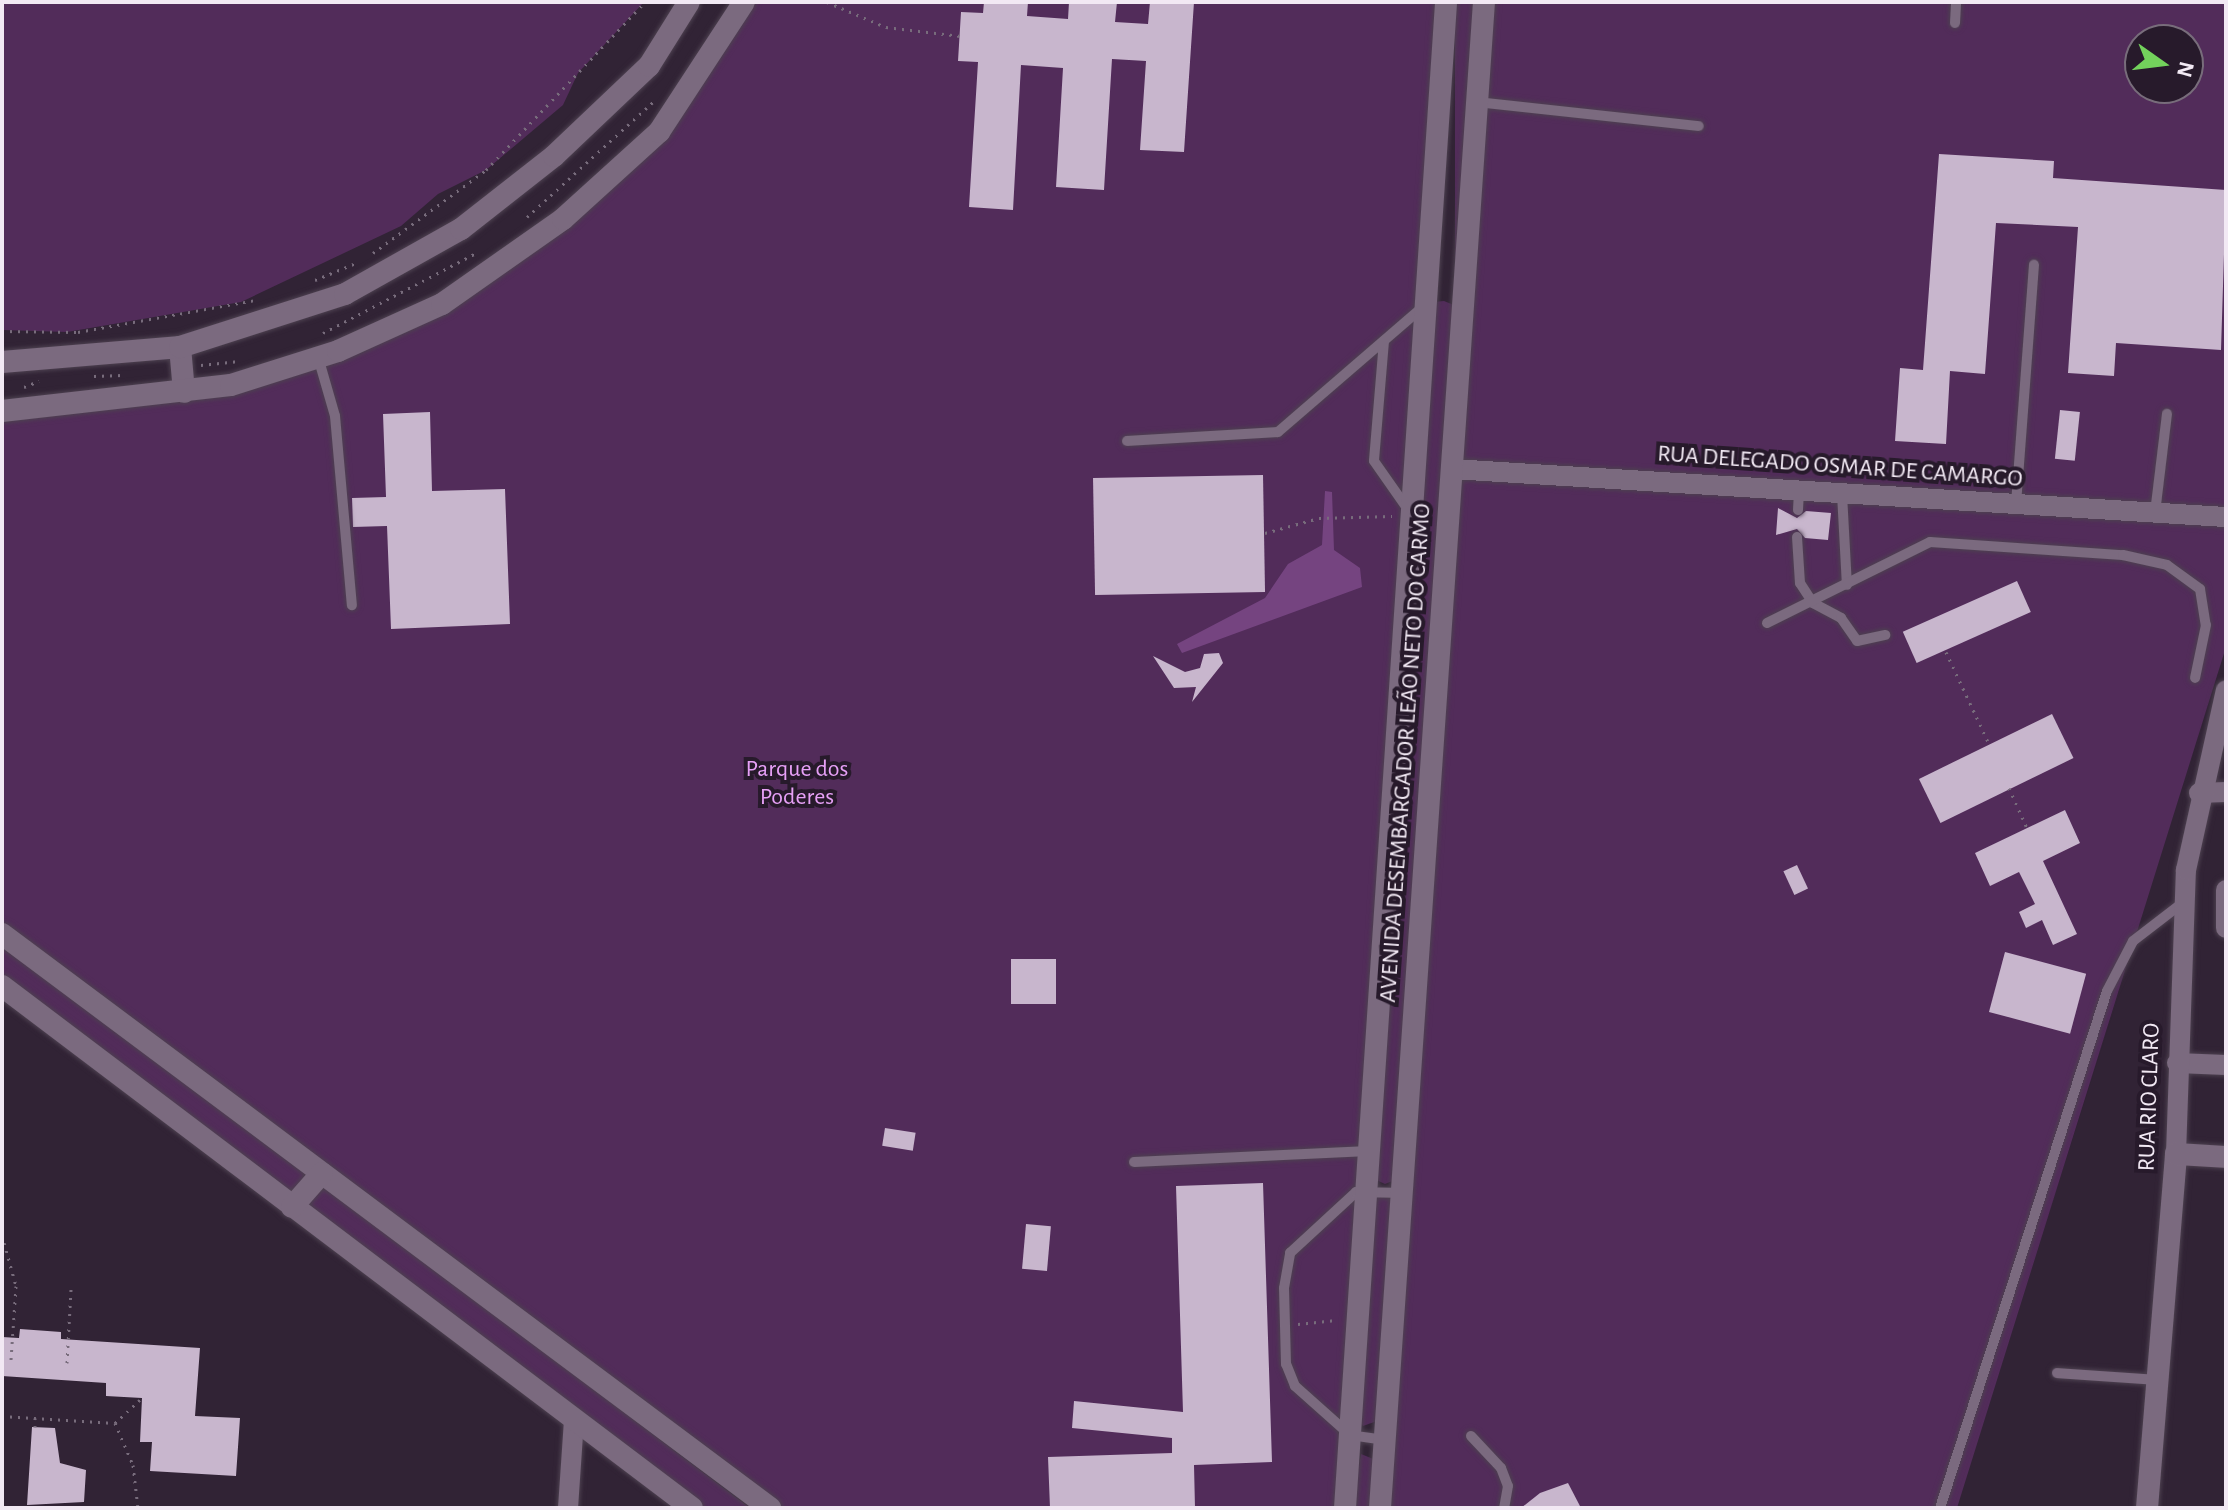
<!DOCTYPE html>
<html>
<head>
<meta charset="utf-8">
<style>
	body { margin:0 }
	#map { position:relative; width:2228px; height:1510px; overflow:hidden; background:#312335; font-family:"Alegreya Sans",sans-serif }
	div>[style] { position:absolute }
	.green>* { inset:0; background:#522c5a; transform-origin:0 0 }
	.water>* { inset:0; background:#754480 }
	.building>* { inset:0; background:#c8b6cd; transform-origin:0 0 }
	.path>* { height:3px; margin-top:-1.5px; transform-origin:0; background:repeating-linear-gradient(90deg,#786c7c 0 2px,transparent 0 8px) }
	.roads { filter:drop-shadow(0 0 2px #4d4150) drop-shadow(0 0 2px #4d4150) }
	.service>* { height:10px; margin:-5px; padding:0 5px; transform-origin:5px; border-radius:5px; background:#7b6a7f }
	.minor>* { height:20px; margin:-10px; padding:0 10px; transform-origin:10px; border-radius:10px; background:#7b6a7f }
	.tertiary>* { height:22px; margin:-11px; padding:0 11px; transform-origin:11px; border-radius:11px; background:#7b6a7f }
	.secondary>* { height:22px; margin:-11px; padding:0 11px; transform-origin:11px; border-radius:11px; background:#7b6a7f }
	span { translate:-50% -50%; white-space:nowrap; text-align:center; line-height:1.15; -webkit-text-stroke:8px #271a2b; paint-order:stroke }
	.street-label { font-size:24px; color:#f2e9f4 }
	.park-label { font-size:24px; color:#e7a0f7 }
	.frame { position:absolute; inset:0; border:4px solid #f2e9f4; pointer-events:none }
	.north { position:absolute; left:2124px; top:24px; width:80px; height:80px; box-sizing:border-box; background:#271a2b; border:2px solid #786d7b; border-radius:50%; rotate:104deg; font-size:22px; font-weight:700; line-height:32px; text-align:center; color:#f2e9f4 }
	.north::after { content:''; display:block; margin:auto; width:28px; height:36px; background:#73d25c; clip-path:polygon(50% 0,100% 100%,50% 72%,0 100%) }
</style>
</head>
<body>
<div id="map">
	<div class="green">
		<i style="clip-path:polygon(2px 2px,644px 2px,578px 73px,563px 105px,486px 170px,438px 194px,401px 226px,241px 302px,67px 332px,2px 330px)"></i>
		<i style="clip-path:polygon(744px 2px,1446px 2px,1345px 1508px,770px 1508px,2px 934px,2px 411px,231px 385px,442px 304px,659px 132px)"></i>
		<i style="left:1455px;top:2px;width:24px;height:265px"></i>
		<i style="clip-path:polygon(evenodd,1484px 2px,2226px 2px,2226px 647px,1957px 1508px,1380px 1508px,1484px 2px,2140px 40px,2188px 40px,2188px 88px,2140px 88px,2140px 40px)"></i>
		<i style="clip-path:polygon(1444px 301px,1454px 305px,1395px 1180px,1385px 1184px,1374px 1179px,1433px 302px)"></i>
		<i style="clip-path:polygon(2px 944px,317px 1180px,750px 1508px,701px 1508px,2px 974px)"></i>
		<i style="clip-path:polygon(1376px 1197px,1391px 1198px,1377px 1421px,1363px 1426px,1356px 1418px)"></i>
		<i style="clip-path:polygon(1361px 1454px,1376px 1460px,1373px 1508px,1352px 1508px)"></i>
	</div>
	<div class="water">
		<i style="clip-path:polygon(1325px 491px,1332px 492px,1334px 550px,1360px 568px,1362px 587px,1182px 653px,1177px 644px,1265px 598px,1288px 564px,1322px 545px)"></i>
	</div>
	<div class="building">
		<i style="clip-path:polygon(984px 2px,1028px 2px,1027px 16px,1068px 19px,1069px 2px,1117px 2px,1115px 22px,1148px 24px,1150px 2px,1194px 2px,1184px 152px,1140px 150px,1146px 61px,1112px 59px,1104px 190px,1056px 187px,1063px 68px,1021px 65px,1013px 210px,969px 207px,978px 62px,958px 61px,961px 12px,983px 13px)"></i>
		<i style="clip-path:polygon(1939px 154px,2054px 161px,2053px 178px,2226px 190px,2221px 350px,2116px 343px,2114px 376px,2068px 373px,2078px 227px,1996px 223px,1985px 374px,1950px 371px,1946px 444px,1895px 441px,1900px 368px,1923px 370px)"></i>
		<i style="left:2060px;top:410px;width:20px;height:49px;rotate:6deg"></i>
		<i style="clip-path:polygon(430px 412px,432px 491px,505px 489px,510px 624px,391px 629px,387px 526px,353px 527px,352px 498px,386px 497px,383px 414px)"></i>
		<i style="left:1263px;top:475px;width:117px;height:170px;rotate:89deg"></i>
		<i style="clip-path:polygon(1778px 508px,1797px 518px,1806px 511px,1831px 513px,1828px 540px,1805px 538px,1797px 529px,1776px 535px)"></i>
		<i style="left:2017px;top:581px;width:34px;height:125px;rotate:66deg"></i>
		<i style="clip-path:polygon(1219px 653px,1223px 663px,1192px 702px,1196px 687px,1174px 688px,1153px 656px,1185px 672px,1200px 668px,1204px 654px)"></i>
		<i style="left:2052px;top:714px;width:49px;height:148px;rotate:64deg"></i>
		<i style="clip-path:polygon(2065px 810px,2080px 843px,2043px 861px,2077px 934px,2053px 945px,2042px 920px,2026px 928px,2019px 912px,2035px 904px,2019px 872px,1990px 886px,1975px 853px)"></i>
		<i style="left:1797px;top:865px;width:26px;height:15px;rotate:65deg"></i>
		<i style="left:2005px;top:952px;width:84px;height:62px;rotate:15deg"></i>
		<i style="left:1011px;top:959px;width:45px;height:45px"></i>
		<i style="left:885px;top:1128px;width:31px;height:18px;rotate:9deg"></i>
		<i style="clip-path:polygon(1263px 1183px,1272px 1462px,1194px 1465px,1195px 1508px,1050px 1508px,1048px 1457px,1172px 1453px,1172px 1438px,1072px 1428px,1074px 1401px,1183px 1412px,1176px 1186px)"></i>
		<i style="left:1026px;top:1224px;width:25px;height:45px;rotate:5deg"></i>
		<i style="clip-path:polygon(20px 1329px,61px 1332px,61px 1339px,200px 1348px,195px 1416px,240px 1418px,236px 1476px,150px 1471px,152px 1442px,140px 1442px,142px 1398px,106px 1396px,106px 1383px,2px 1376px,2px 1337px,19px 1338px)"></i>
		<i style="clip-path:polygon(32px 1427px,55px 1428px,60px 1463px,86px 1470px,84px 1502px,27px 1505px)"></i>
		<i style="clip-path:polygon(1568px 1483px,1581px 1508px,1521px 1508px,1540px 1493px)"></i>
	</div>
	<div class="path">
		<i style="left:827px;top:2px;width:64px;rotate:23deg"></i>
		<i style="left:886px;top:27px;width:75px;rotate:6.9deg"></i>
		<i style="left:527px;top:217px;width:172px;rotate:-42.4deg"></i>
		<i style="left:373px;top:253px;width:140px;rotate:-36.3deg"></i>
		<i style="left:486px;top:170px;width:231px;rotate:-46.6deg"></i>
		<i style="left:315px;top:280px;width:44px;rotate:-22.5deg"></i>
		<i style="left:2px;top:331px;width:76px;rotate:0.8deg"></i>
		<i style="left:78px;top:332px;width:180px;rotate:-10.2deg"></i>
		<i style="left:323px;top:333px;width:173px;rotate:-27.6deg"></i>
		<i style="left:201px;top:365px;width:36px;rotate:-6deg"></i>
		<i style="left:94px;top:376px;width:29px;rotate:-2deg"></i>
		<i style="left:24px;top:387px;width:16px;rotate:-22deg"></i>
		<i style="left:1265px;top:533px;width:56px;rotate:-15.5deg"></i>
		<i style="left:1319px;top:518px;width:73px;rotate:-1.6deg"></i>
		<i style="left:1946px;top:652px;width:102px;rotate:64.9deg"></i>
		<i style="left:2009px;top:788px;width:44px;rotate:65.8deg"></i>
		<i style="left:2px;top:1235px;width:53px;rotate:74.6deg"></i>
		<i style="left:16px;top:1286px;width:74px;rotate:93.9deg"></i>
		<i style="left:1298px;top:1324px;width:36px;rotate:-6deg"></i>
		<i style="left:67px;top:1363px;width:74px;rotate:-86.9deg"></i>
		<i style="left:2px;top:1416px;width:113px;rotate:3.5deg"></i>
		<i style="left:115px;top:1423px;width:37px;rotate:-43deg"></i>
		<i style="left:115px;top:1423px;width:46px;rotate:66.8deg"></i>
		<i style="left:133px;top:1465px;width:43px;rotate:83.4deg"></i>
		<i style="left:35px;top:1427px;width:9px;rotate:-90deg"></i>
	</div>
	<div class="roads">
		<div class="service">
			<i style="left:1955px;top:23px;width:21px;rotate:-87deg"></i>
			<i style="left:1477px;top:102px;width:223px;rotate:6.2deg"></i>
			<i style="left:1384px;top:341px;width:120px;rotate:94.8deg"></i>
			<i style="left:1374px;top:461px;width:61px;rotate:55deg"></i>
			<i style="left:318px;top:357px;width:61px;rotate:73.9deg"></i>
			<i style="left:335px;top:416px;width:190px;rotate:84.9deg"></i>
			<i style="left:1127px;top:441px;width:151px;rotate:-3.4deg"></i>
			<i style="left:1278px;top:432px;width:193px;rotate:-40.8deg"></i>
			<i style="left:1842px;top:494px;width:91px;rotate:86.9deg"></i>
			<i style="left:2016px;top:504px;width:240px;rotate:-85.7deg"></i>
			<i style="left:1798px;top:510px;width:19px;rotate:-87deg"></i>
			<i style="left:2155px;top:513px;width:100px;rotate:-83.1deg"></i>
			<i style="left:1797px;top:537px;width:46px;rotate:86.3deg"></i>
			<i style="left:1800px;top:583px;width:24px;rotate:57deg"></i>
			<i style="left:1813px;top:603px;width:32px;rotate:28deg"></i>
			<i style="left:1841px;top:618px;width:28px;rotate:55deg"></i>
			<i style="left:1857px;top:641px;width:29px;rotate:-12deg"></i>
			<i style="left:1767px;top:623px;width:182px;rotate:-26.4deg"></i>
			<i style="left:1930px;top:542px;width:193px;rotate:3.9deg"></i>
			<i style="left:2123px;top:555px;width:45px;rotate:12.8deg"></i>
			<i style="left:2167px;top:565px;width:41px;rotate:36deg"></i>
			<i style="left:2200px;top:589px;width:36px;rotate:81deg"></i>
			<i style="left:2206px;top:625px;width:54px;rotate:101.7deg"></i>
			<i style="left:1134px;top:1162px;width:235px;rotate:-2.7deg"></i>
			<i style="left:2057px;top:1373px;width:100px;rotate:4deg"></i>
			<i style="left:1471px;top:1436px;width:44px;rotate:46.8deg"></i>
			<i style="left:1501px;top:1468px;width:19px;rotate:69deg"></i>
			<i style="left:1508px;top:1486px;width:22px;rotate:100deg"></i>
			<i style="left:1385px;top:1440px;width:35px;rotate:-172deg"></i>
			<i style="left:1350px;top:1435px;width:74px;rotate:-138.3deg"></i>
			<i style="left:1295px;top:1386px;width:24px;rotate:-112deg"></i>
			<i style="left:1286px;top:1364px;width:76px;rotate:-91.5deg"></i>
			<i style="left:1284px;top:1288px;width:36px;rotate:-80deg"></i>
			<i style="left:1290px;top:1253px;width:90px;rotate:-42.7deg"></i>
			<i style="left:1356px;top:1192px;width:46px;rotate:1.2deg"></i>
			<i style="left:1940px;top:1508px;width:543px;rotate:-72.1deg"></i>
			<i style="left:2107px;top:991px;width:56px;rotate:-62.5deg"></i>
			<i style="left:2133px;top:941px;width:66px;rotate:-37.6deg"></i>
		</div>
		<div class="minor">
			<i style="left:1452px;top:469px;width:775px;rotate:3.55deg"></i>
			<i style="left:2199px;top:793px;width:27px;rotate:-2deg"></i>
			<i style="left:2226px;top:890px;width:38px;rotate:90deg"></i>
			<i style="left:2177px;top:1063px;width:49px;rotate:2.3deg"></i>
			<i style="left:2176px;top:1154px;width:284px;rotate:-88deg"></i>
			<i style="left:2186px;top:870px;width:184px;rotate:-77.5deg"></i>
			<i style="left:568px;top:1508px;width:87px;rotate:-86.1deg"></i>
		</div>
		<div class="tertiary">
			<i style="left:2147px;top:1508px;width:355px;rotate:-85.3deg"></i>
			<i style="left:2176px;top:1154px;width:50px;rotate:3.4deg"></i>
		</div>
		<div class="secondary">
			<i style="left:180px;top:347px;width:45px;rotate:84.9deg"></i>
			<i style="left:2px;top:362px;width:179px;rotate:-4.8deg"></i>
			<i style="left:180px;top:347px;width:173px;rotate:-17.8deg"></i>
			<i style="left:345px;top:294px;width:133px;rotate:-29.3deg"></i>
			<i style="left:461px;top:229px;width:118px;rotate:-38.1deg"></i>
			<i style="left:554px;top:156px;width:131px;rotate:-43.5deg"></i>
			<i style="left:649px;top:66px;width:75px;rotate:-58deg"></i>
			<i style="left:2px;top:411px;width:230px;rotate:-6.5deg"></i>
			<i style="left:231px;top:385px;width:112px;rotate:-17.6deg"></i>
			<i style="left:338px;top:351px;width:114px;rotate:-24.3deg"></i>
			<i style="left:442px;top:304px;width:148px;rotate:-35.1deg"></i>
			<i style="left:563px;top:219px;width:130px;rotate:-42.2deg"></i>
			<i style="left:659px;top:132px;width:155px;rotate:-56.8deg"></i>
			<i style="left:2px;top:934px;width:959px;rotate:36.77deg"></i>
			<i style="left:2px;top:986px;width:865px;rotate:37.11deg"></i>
			<i style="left:292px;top:1207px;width:45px;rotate:-48.6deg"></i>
			<i style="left:1345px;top:1508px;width:1509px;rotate:-86.16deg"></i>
			<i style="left:1380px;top:1508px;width:1510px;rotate:-86.05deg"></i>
		</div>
	</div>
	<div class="street-label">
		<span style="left:1840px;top:467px;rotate:4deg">RUA DELEGADO OSMAR DE CAMARGO</span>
		<span style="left:1406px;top:753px;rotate:-86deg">AVENIDA DESEMBARGADOR LEÃO NETO DO CARMO</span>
		<span style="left:2150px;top:1097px;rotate:-88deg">RUA RIO CLARO</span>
	</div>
	<div class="park-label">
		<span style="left:797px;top:784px">Parque dos<br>Poderes</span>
	</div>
	<div class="frame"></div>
	<div class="north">N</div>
</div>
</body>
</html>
